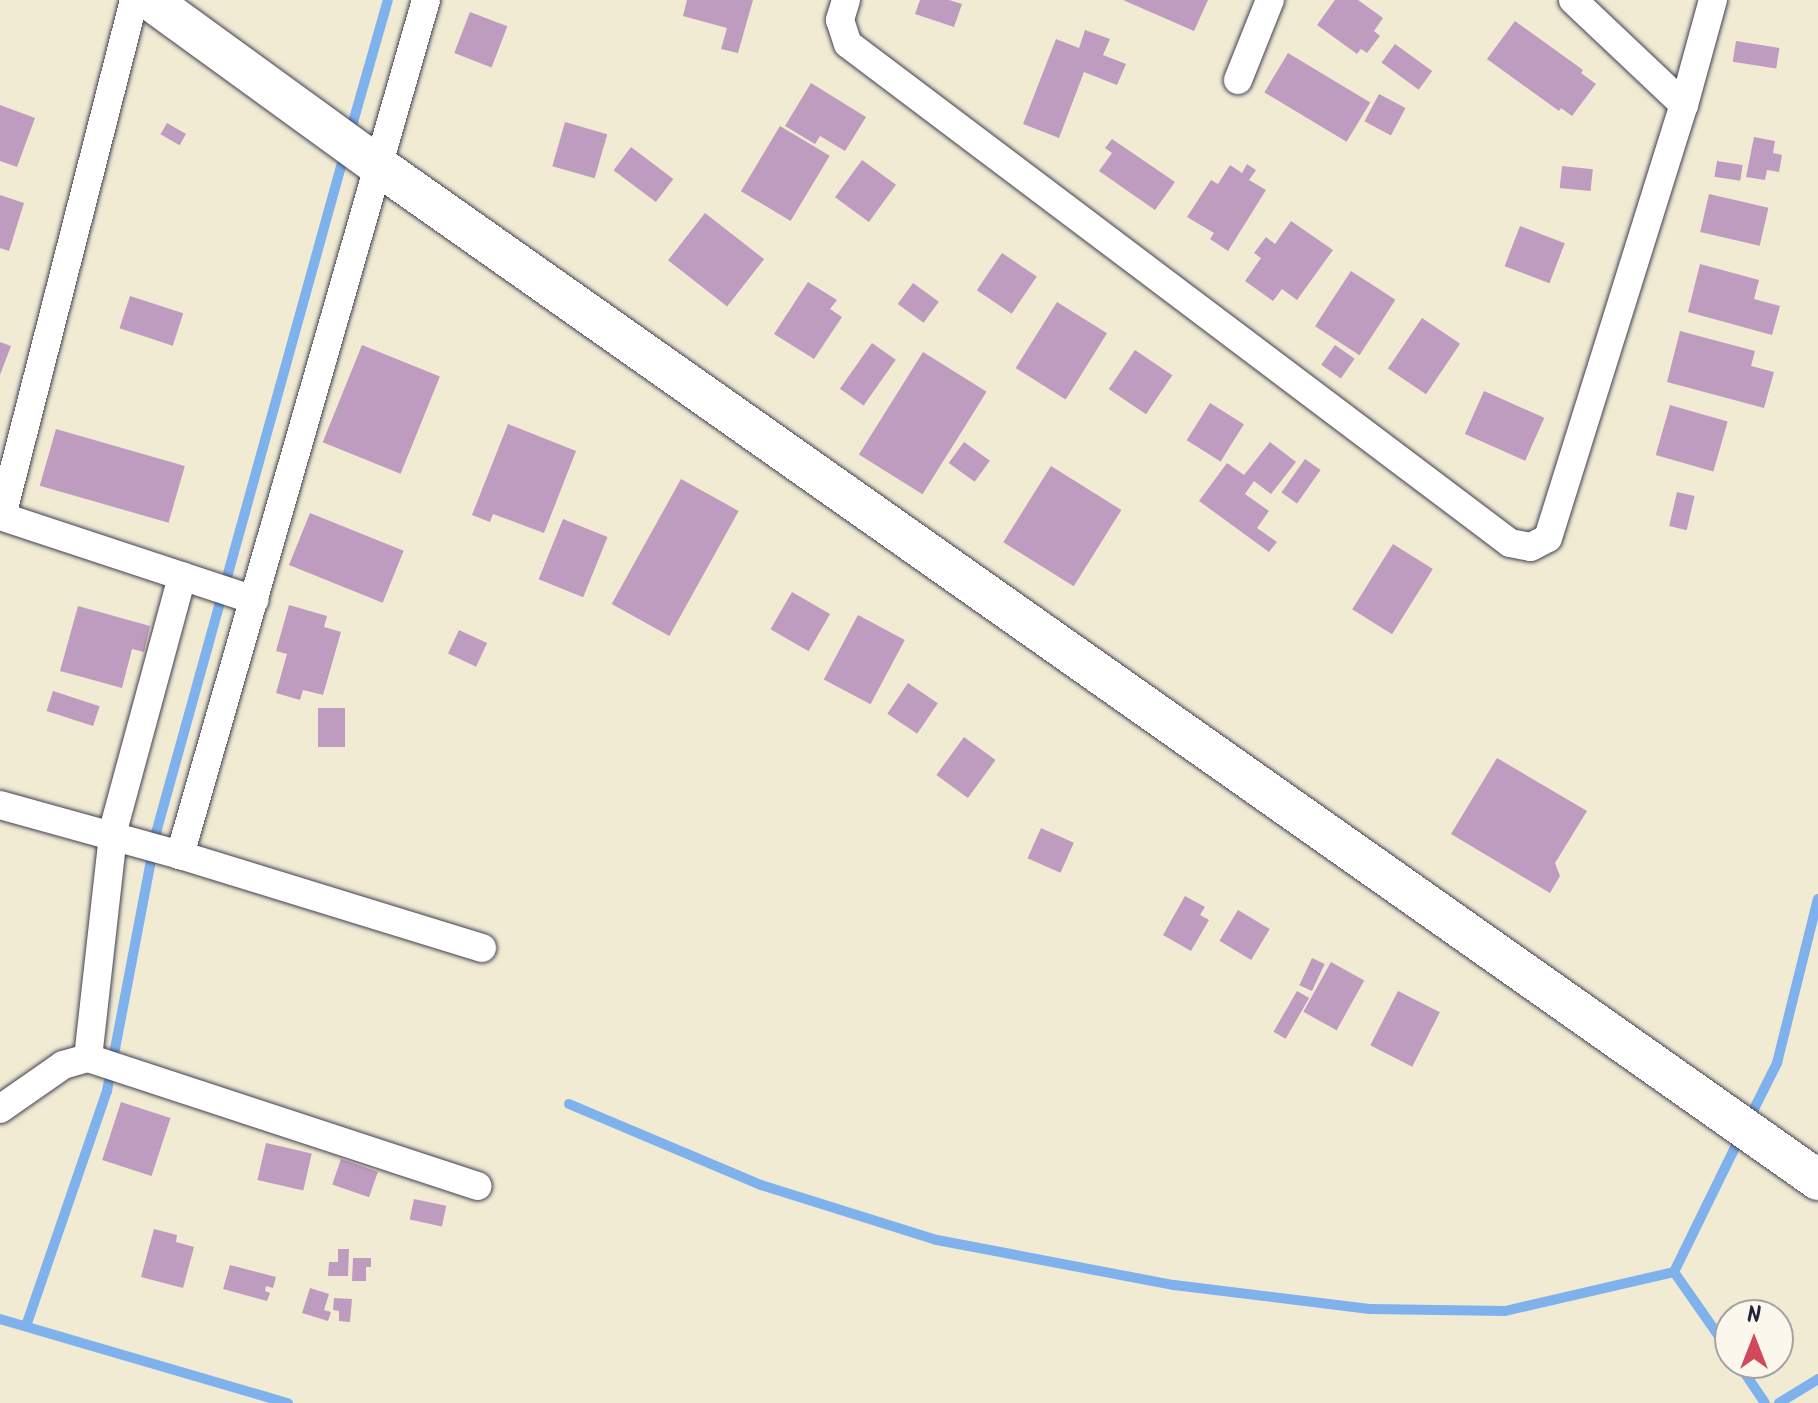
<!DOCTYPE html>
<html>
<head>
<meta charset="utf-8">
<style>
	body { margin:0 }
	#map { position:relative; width:1818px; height:1403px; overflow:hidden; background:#f1ebd4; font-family:Kalam,sans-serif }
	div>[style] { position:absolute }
	.stream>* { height:10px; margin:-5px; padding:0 5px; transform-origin:5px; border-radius:5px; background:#7fb2ec }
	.building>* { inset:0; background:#be9cbf; transform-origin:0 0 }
	.roads { filter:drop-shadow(0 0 2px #414052) drop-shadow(0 0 2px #414052) }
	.street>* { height:28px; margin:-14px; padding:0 14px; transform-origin:14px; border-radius:14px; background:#fff }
	.secondary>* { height:40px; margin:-20px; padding:0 20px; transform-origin:20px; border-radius:20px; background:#fff }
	span { translate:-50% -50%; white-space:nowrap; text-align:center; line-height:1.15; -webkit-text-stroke:6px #fbf7ec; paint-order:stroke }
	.north { position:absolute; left:1714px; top:1299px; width:80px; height:80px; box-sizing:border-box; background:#fbf7ec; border:2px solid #a4a2a5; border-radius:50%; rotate:0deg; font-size:22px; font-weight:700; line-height:32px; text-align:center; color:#22223b }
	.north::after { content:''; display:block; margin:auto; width:28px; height:36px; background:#d1495b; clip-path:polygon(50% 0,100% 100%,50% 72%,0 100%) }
</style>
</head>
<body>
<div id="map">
	<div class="stream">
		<i style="left:350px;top:133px;width:138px;rotate:-74.1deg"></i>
		<i style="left:569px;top:1104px;width:208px;rotate:22.9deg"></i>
		<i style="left:761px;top:1185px;width:184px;rotate:17.4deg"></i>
		<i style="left:937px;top:1240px;width:241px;rotate:10.8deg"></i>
		<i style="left:1174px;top:1285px;width:197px;rotate:7deg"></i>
		<i style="left:1370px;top:1309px;width:135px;rotate:0.8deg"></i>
		<i style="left:1505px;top:1311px;width:173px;rotate:-13deg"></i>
		<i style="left:1674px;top:1272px;width:98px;rotate:55deg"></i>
		<i style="left:1749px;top:1119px;width:63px;rotate:-63.4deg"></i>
		<i style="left:1777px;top:1063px;width:169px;rotate:-76deg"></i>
		<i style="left:1674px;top:1272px;width:150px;rotate:-63.9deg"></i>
		<i style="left:0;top:1319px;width:300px;rotate:16.3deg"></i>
		<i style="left:26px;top:1326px;width:249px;rotate:-71deg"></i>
		<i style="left:107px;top:1091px;width:263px;rotate:-79.2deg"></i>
		<i style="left:156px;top:833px;width:707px;rotate:-74.49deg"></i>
		<i style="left:1738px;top:1363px;width:48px;rotate:56deg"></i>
		<i style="left:1779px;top:1403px;width:46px;rotate:-31.6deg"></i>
	</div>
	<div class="building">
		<i style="clip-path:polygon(687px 0,753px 0,738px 53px,721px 49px,727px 28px,683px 16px)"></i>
		<i style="clip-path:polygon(920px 0,949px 0,962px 4px,954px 27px,915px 14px)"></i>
		<i style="clip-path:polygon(1123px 0,1208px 0,1194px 31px)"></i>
		<i style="clip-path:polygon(1335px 0,1358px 0,1383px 18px,1374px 31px,1380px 36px,1367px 53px,1361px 49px,1357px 54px,1317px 25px)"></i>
		<i style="left:470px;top:12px;width:40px;height:44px;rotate:21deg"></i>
		<i style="clip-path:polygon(1515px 21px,1583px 70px,1581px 73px,1596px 84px,1572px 116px,1561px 108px,1559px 111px,1487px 59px)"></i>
		<i style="clip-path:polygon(1085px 30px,1110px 39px,1103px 55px,1126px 64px,1117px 85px,1084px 72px,1059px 138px,1023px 124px,1056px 39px,1079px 48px)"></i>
		<i style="left:1736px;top:41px;width:44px;height:21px;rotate:9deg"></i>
		<i style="left:1395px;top:44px;width:46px;height:23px;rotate:36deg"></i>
		<i style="left:1288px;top:53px;width:96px;height:46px;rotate:31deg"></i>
		<i style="clip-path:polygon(811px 83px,866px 117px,845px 151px,820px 136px,815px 144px,785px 126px)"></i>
		<i style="left:1379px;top:94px;width:30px;height:31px;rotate:28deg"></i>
		<i style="clip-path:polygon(0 105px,35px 118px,17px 167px,0 161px)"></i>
		<i style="left:565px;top:122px;width:44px;height:46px;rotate:16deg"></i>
		<i style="left:167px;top:123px;width:22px;height:13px;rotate:30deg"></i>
		<i style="left:780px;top:126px;width:58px;height:76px;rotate:31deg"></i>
		<i style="clip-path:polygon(1754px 137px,1775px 141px,1773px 153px,1782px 155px,1779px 172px,1767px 170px,1765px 180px,1746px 177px)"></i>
		<i style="clip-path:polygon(1112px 139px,1175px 182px,1155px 210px,1099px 171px,1112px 153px,1105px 148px)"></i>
		<i style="left:631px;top:147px;width:53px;height:29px;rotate:37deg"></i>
		<i style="left:862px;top:160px;width:42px;height:46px;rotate:36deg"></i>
		<i style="left:1717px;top:161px;width:26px;height:16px;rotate:9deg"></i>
		<i style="clip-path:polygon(1247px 164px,1256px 170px,1249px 180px,1266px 190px,1228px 251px,1210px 239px,1214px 233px,1187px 217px,1211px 180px,1218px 184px,1230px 165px,1242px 173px)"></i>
		<i style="left:1562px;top:166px;width:31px;height:22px;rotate:6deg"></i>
		<i style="left:1709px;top:194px;width:61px;height:39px;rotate:13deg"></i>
		<i style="clip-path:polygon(0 195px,24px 203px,9px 251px,0 248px)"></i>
		<i style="left:705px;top:213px;width:75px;height:60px;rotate:38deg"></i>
		<i style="clip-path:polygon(1291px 221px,1333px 250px,1297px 300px,1282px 289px,1273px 301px,1245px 281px,1261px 258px,1254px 253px,1266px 237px,1275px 244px)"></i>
		<i style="left:1520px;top:226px;width:48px;height:43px;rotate:21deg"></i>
		<i style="left:1002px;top:253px;width:42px;height:45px;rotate:34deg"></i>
		<i style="clip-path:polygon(1700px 264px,1759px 280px,1754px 299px,1780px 306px,1772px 335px,1688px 312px)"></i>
		<i style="left:1351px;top:271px;width:53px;height:66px;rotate:33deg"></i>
		<i style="clip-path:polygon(808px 282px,837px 300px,830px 309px,842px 317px,814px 359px,774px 334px)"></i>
		<i style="left:913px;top:283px;width:32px;height:26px;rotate:36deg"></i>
		<i style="left:130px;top:296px;width:56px;height:34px;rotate:18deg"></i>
		<i style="left:1057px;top:302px;width:59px;height:78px;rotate:32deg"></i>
		<i style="left:1422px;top:318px;width:46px;height:61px;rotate:34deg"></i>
		<i style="clip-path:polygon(1680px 331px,1755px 351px,1751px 366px,1774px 372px,1764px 408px,1667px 382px)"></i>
		<i style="clip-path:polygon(0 342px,11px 346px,0 375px)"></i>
		<i style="left:872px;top:343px;width:29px;height:56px;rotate:35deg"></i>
		<i style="left:362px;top:345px;width:84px;height:105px;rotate:22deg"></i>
		<i style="left:1335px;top:345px;width:24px;height:24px;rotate:35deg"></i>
		<i style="left:1135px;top:350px;width:45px;height:47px;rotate:34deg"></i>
		<i style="left:923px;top:352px;width:75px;height:121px;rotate:32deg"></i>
		<i style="left:1484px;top:391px;width:66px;height:47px;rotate:24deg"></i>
		<i style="left:1210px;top:403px;width:40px;height:44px;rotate:32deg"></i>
		<i style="left:1670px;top:405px;width:60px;height:52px;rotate:16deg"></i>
		<i style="clip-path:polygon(508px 424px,576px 451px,544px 533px,493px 514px,490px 522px,472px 515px)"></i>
		<i style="left:56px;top:429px;width:134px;height:59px;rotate:16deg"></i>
		<i style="left:964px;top:442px;width:32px;height:26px;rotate:36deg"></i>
		<i style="clip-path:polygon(1270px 442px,1296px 462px,1271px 494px,1254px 481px,1245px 494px,1269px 511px,1257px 528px,1277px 542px,1269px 552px,1199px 501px,1227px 463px,1244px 475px)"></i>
		<i style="left:1305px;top:459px;width:19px;height:41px;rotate:35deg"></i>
		<i style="left:1051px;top:466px;width:83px;height:90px;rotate:32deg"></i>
		<i style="left:681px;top:479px;width:66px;height:143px;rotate:29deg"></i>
		<i style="left:1677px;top:492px;width:18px;height:35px;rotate:13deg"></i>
		<i style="left:310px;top:513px;width:101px;height:56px;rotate:22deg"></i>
		<i style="left:563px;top:519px;width:48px;height:65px;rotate:22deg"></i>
		<i style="left:1393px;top:544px;width:47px;height:77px;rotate:32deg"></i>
		<i style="left:792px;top:592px;width:44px;height:43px;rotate:30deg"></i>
		<i style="clip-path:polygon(289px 605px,327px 616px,324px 627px,341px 632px,323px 695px,303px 690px,300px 700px,276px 693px,287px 654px,276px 651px)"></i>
		<i style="clip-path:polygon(78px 606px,150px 626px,144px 652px,132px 649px,122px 688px,60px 671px)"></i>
		<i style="left:858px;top:615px;width:53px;height:73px;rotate:28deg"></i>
		<i style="left:459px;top:630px;width:31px;height:26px;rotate:25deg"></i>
		<i style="left:908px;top:683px;width:36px;height:37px;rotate:34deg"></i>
		<i style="left:53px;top:691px;width:49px;height:21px;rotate:18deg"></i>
		<i style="left:318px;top:708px;width:27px;height:39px"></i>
		<i style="left:964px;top:737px;width:39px;height:47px;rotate:36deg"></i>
		<i style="clip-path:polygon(1497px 758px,1587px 811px,1555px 863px,1560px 876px,1550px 893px,1451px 834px)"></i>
		<i style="left:1041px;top:828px;width:36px;height:33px;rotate:24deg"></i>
		<i style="clip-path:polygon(1185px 896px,1205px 907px,1200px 915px,1209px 920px,1191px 951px,1163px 935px)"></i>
		<i style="left:1238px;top:910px;width:37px;height:36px;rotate:31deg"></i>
		<i style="left:1312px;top:958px;width:14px;height:30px;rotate:25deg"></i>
		<i style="left:1331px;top:962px;width:38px;height:57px;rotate:29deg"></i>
		<i style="left:1297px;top:991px;width:14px;height:47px;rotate:30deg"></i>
		<i style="left:1398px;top:991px;width:47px;height:61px;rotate:27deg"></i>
		<i style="left:121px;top:1102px;width:52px;height:61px;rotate:18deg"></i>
		<i style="left:266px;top:1143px;width:47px;height:38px;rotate:13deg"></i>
		<i style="left:341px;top:1159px;width:39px;height:27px;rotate:19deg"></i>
		<i style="left:414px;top:1199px;width:33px;height:21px;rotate:12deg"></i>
		<i style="clip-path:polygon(154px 1229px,177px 1235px,176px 1242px,194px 1247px,183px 1288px,141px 1277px)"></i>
		<i style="clip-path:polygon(338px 1249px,349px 1249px,348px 1276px,328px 1276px,329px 1262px,338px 1262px)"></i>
		<i style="clip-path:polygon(353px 1258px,371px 1258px,371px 1267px,366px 1267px,366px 1281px,352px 1281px)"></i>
		<i style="clip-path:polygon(230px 1265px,276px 1277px,273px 1288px,266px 1286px,265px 1291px,270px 1293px,267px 1301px,223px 1289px)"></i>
		<i style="clip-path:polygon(310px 1288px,329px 1294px,324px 1310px,331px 1312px,328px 1321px,302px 1313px)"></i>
		<i style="clip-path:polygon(334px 1298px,352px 1299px,350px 1322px,339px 1321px,339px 1311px,333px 1310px)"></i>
	</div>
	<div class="roads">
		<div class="street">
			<i style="left:426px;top:0;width:890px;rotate:106.05deg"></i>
			<i style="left:180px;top:855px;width:316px;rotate:17.1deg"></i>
			<i style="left:846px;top:0;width:21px;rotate:107deg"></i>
			<i style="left:840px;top:20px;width:25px;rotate:72deg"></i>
			<i style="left:848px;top:44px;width:829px;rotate:37.01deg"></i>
			<i style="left:1510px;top:543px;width:21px;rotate:11deg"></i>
			<i style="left:1531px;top:547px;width:19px;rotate:-28deg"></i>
			<i style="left:1548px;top:538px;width:454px;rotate:-72.6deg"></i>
			<i style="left:1684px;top:105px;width:109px;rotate:-74.6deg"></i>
			<i style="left:1573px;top:0;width:153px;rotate:43.4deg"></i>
			<i style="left:1238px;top:80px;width:86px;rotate:-68.2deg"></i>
			<i style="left:0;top:516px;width:268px;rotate:18.3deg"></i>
			<i style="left:2px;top:516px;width:533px;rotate:-75.65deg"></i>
			<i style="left:0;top:805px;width:187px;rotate:15.5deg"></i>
			<i style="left:88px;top:1058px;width:232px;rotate:-83.6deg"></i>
			<i style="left:114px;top:827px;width:260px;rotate:-74.8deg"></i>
			<i style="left:0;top:1109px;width:77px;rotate:-34.9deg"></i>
			<i style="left:63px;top:1065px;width:26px;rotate:-16deg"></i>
			<i style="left:88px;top:1058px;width:410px;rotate:18.2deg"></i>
		</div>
		<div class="secondary">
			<i style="left:150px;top:0;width:284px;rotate:36deg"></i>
			<i style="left:380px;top:167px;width:1759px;rotate:35.16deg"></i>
		</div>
	</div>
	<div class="north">N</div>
</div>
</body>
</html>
